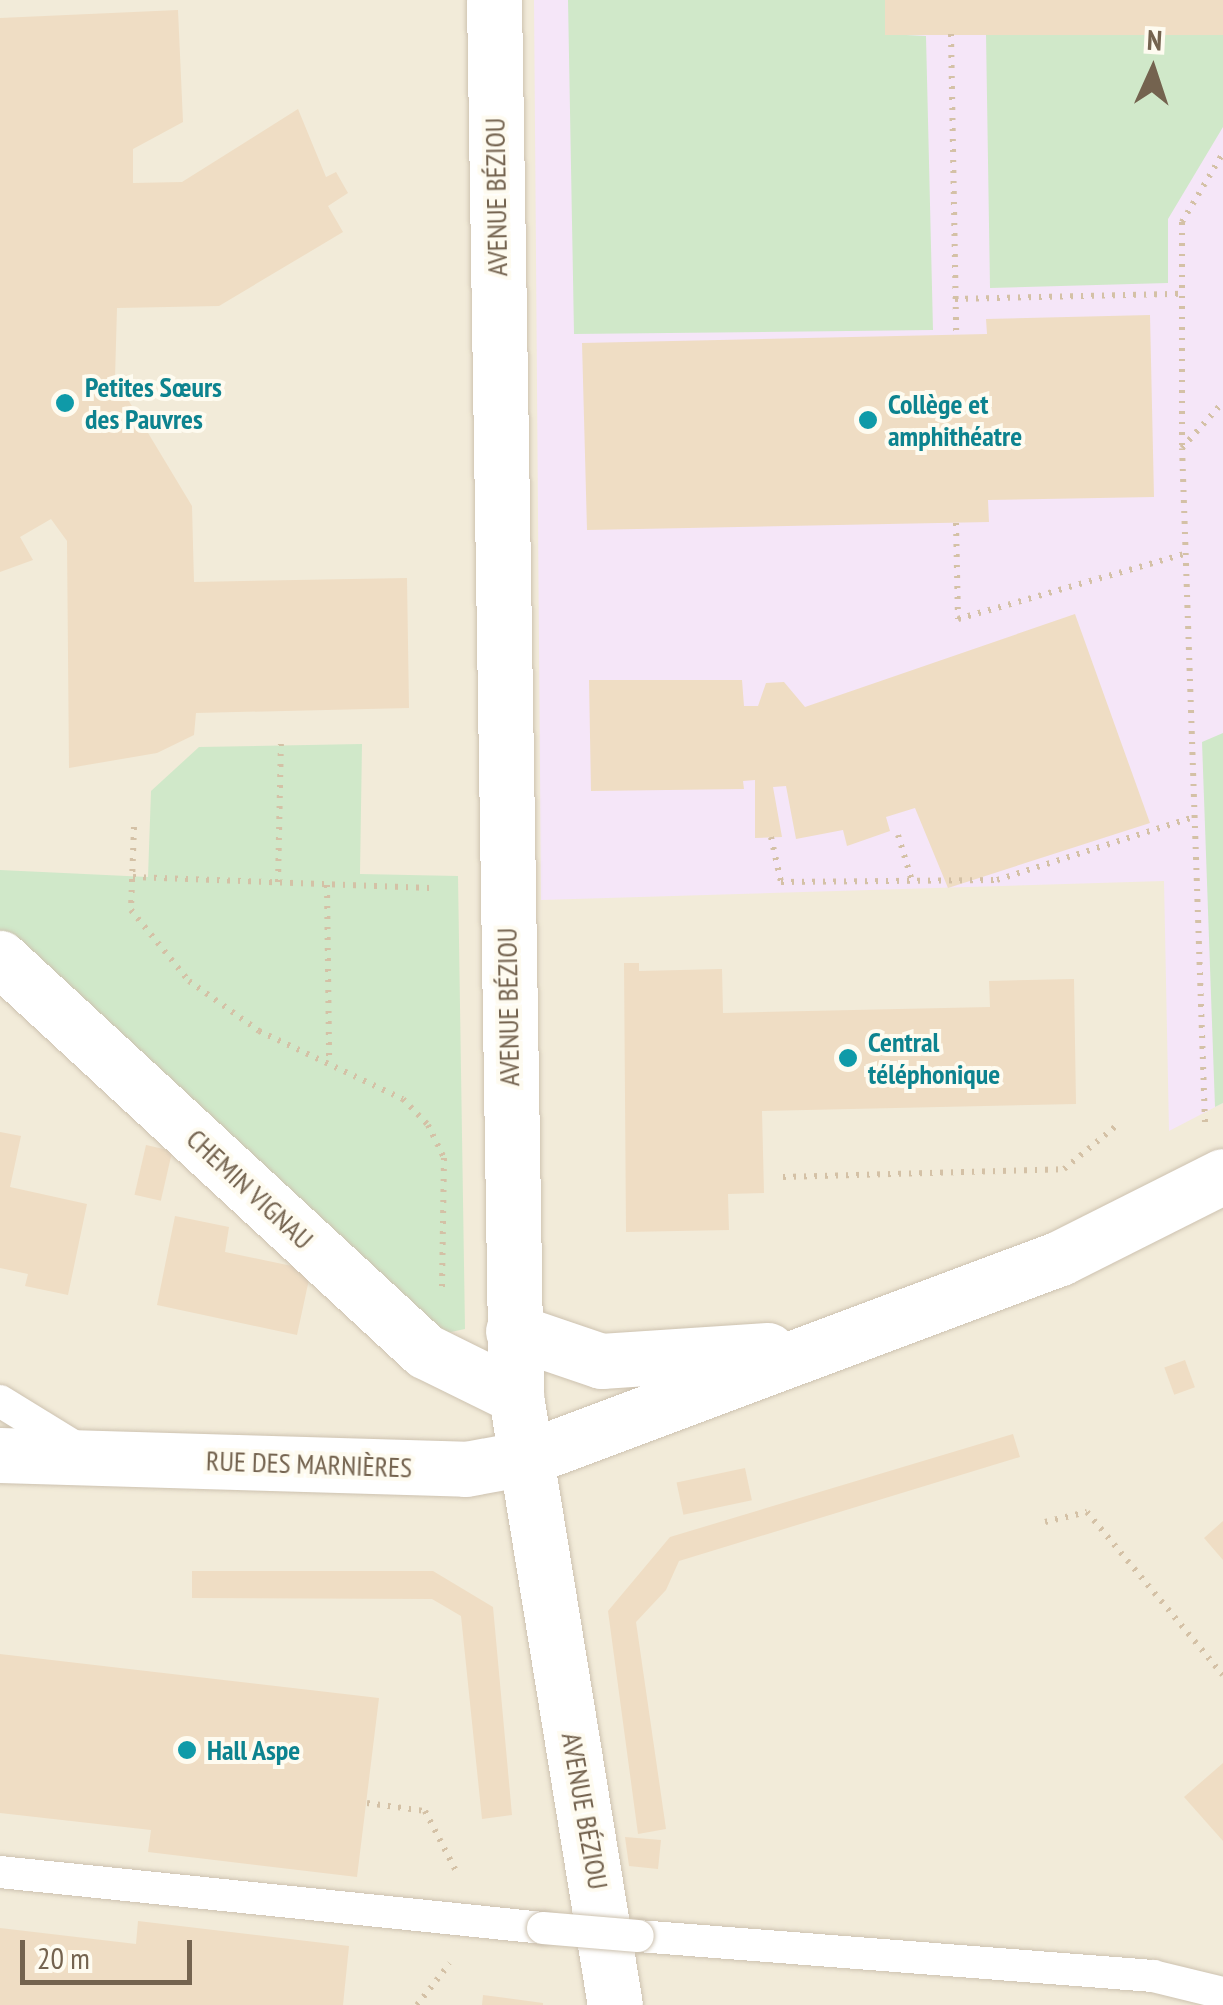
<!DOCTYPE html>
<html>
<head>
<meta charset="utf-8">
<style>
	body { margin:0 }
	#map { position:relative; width:1223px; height:2005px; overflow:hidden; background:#fbf8ea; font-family:"PT Sans Narrow",sans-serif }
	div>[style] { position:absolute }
	.residential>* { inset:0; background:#f2ebd9; transform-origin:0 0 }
	.education>* { inset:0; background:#f5e6f8 }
	.green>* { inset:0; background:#d0e8c9 }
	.building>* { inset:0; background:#efddc4; transform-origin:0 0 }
	.path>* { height:6px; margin-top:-3px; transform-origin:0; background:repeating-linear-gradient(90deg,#d4c1a6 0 2.5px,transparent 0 10.5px) }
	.roads { filter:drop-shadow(0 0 2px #cdc2b0) drop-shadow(0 0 2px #cdc2b0) }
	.lane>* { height:32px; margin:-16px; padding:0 16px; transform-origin:16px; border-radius:16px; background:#fff }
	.street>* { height:55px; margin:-27.5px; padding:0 27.5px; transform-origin:27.5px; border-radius:27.5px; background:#fff }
	.bridges { filter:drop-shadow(0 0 2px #cdc2b0) drop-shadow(0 0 2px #cdc2b0) }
	.lane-bridge>* { height:32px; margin:-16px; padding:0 16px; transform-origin:16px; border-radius:16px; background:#fff }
	.dots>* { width:28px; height:28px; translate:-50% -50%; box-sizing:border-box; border:5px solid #fefbf0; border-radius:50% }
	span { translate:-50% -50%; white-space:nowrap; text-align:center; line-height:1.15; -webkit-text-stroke:8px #fefbf0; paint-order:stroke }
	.street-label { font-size:28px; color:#74634f }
	.culture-label { font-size:28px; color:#0d838f; font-weight:700 }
	.left { translate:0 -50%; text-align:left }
	.north { position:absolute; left:1103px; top:20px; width:100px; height:100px; -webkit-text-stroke:8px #fefbf0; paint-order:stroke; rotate:3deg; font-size:28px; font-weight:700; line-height:40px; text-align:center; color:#74634f }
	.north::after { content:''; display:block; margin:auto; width:35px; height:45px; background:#74634f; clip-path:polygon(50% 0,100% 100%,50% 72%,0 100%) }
	.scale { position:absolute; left:20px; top:1940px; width:172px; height:45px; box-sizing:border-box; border:5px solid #74634f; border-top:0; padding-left:12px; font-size:30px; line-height:35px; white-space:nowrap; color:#74634f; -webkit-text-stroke:8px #fefbf0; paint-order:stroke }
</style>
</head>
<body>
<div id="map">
	<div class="residential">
		<i style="left:0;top:0;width:1223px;height:2005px"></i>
	</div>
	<div class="education">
		<i style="clip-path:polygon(534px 0,1223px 0,1223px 1103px,1169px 1131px,1164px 881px,541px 900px)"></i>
	</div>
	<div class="green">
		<i style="clip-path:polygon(568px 0,885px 0,886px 34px,926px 36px,933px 330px,574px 334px)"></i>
		<i style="clip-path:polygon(1223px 32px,1223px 127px,1168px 219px,1168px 283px,990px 288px,986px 34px)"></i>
		<i style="clip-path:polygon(1223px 733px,1223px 1103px,1215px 1107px,1202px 742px)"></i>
		<i style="clip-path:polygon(362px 744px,360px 874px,458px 876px,465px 1329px,446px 1333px,0 930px,0 870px,148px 877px,151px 791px,199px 747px)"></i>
	</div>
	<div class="building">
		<i style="left:885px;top:0;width:338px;height:35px"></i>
		<i style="clip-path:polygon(178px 10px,183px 122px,133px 149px,133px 183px,182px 182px,298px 109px,326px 177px,336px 172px,348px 193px,328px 206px,343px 232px,219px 306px,117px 308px,115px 378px,192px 506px,194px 582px,407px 578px,409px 708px,196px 713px,194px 735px,157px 753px,69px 768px,67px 541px,51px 519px,20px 537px,33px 560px,0 572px,0 18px)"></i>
		<i style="clip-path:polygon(1150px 315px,1154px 497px,988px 500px,989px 522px,587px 530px,582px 343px,987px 334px,986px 319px)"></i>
		<i style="clip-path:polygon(1075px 614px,1150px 823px,948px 888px,915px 808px,886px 817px,890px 831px,847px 846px,843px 830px,796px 839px,786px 786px,773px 787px,782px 837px,755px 838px,755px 780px,743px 781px,744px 789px,591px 791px,589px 680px,742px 680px,744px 706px,758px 706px,766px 683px,784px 682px,805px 707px)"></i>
		<i style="clip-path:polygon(624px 963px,639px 963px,639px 971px,722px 969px,723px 1013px,990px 1007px,989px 981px,1074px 979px,1076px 1104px,762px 1111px,764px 1193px,728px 1194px,729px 1230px,626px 1232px)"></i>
		<i style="clip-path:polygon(0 1132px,21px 1136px,10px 1187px,87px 1204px,68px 1295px,25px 1286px,28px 1274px,0 1268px)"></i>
		<i style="left:146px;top:1145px;width:27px;height:51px;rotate:13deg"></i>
		<i style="clip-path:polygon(175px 1216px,229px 1227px,225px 1252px,311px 1270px,297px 1335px,157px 1305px)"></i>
		<i style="left:1185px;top:1360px;width:29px;height:22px;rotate:70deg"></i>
		<i style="clip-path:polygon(1013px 1434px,1020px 1457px,679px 1561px,666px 1590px,636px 1622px,666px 1829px,638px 1834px,608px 1611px,670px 1537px)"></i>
		<i style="left:745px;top:1468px;width:33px;height:70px;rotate:78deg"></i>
		<i style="clip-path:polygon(1223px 1521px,1223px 1560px,1204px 1538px)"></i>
		<i style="clip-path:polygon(192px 1571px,433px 1571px,493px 1607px,512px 1815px,482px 1819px,461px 1616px,432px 1599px,192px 1598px)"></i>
		<i style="clip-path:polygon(0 1654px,379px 1698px,357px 1877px,148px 1852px,151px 1830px,0 1813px)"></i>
		<i style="clip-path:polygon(1223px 1763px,1223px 1841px,1184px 1797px)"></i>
		<i style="clip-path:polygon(625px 1837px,661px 1840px,658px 1869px,629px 1866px)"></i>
		<i style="clip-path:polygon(138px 1921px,349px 1946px,343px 2005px,0 2005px,0 1928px,136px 1944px)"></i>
		<i style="clip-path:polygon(483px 1995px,543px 2003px,543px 2005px,482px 2005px)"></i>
	</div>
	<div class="path">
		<i style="left:951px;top:34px;width:300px;rotate:89deg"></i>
		<i style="left:955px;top:299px;width:227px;rotate:-1.3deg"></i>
		<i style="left:1182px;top:445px;width:223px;rotate:-90deg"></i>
		<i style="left:1182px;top:222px;width:80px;rotate:-59.3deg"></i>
		<i style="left:956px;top:523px;width:96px;rotate:88.8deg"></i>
		<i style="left:958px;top:619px;width:235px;rotate:-16deg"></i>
		<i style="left:134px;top:827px;width:83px;rotate:92.1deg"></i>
		<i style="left:131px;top:910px;width:92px;rotate:50.8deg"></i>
		<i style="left:189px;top:981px;width:86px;rotate:35.5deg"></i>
		<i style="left:259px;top:1031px;width:159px;rotate:25.3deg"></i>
		<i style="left:403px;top:1099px;width:36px;rotate:46deg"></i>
		<i style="left:428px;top:1125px;width:37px;rotate:64deg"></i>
		<i style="left:444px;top:1158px;width:129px;rotate:90.9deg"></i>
		<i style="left:898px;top:835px;width:48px;rotate:73.1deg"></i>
		<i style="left:771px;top:837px;width:46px;rotate:77.5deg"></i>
		<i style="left:781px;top:882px;width:216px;rotate:-0.5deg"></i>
		<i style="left:997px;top:880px;width:204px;rotate:-17.7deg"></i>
		<i style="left:133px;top:877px;width:297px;rotate:2.1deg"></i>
		<i style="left:278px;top:882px;width:138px;rotate:-88.8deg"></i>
		<i style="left:327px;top:885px;width:174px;rotate:89.3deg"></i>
		<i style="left:1205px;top:1122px;width:674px;rotate:-91.95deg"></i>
		<i style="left:1182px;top:448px;width:62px;rotate:-48.3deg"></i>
		<i style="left:783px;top:1177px;width:281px;rotate:-1.6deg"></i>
		<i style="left:1064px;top:1169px;width:67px;rotate:-39.6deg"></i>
		<i style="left:1045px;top:1522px;width:43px;rotate:-13.4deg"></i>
		<i style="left:1087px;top:1512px;width:212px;rotate:50.2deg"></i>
		<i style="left:367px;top:1803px;width:59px;rotate:7.9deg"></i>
		<i style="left:425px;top:1811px;width:70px;rotate:62.7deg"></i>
		<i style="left:417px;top:2005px;width:53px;rotate:-51.8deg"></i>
	</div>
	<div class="roads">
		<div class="lane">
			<i style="left:0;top:1401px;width:97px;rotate:31.6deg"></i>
			<i style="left:0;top:1872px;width:546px;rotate:5.89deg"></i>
			<i style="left:638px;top:1936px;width:517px;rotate:4.44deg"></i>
			<i style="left:1153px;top:1976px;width:72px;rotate:13.7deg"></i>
		</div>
		<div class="street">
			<i style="left:494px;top:0;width:1396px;rotate:89.1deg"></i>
			<i style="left:516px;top:1396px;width:617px;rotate:80.77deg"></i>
			<i style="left:0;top:958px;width:579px;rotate:42.76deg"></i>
			<i style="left:425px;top:1351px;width:102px;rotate:26.3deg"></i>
			<i style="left:513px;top:1331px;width:93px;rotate:18.8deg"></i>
			<i style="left:601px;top:1361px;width:167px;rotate:-3.8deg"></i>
			<i style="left:0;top:1455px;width:466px;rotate:1.7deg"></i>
			<i style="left:466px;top:1469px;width:61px;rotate:-10.4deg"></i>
			<i style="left:526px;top:1458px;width:570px;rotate:-20.53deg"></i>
			<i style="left:1060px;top:1258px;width:182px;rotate:-26.7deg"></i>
		</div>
	</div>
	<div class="bridges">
		<div class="lane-bridge">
			<i style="left:543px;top:1928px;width:95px;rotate:4.8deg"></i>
		</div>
	</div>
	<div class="dots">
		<i style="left:65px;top:403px;background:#0f9aa8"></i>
		<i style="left:868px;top:420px;background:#0f9aa8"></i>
		<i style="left:848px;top:1058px;background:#0f9aa8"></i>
		<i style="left:187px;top:1750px;background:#0f9aa8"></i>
	</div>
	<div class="street-label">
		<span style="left:496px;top:197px;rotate:-91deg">AVENUE BÉZIOU</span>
		<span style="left:508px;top:1007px;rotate:-91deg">AVENUE BÉZIOU</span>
		<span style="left:250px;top:1189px;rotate:43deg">CHEMIN VIGNAU</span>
		<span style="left:309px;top:1464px;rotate:2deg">RUE DES MARNIÈRES</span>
		<span style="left:585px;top:1811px;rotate:80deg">AVENUE BÉZIOU</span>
	</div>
	<div class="culture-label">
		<span class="left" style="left:85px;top:403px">Petites Sœurs<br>des Pauvres</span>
		<span class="left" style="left:888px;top:420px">Collège et<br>amphithéatre</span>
		<span class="left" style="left:868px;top:1058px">Central<br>téléphonique</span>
		<span class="left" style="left:207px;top:1750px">Hall Aspe</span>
	</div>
	<div class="north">N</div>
	<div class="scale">20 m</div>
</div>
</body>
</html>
